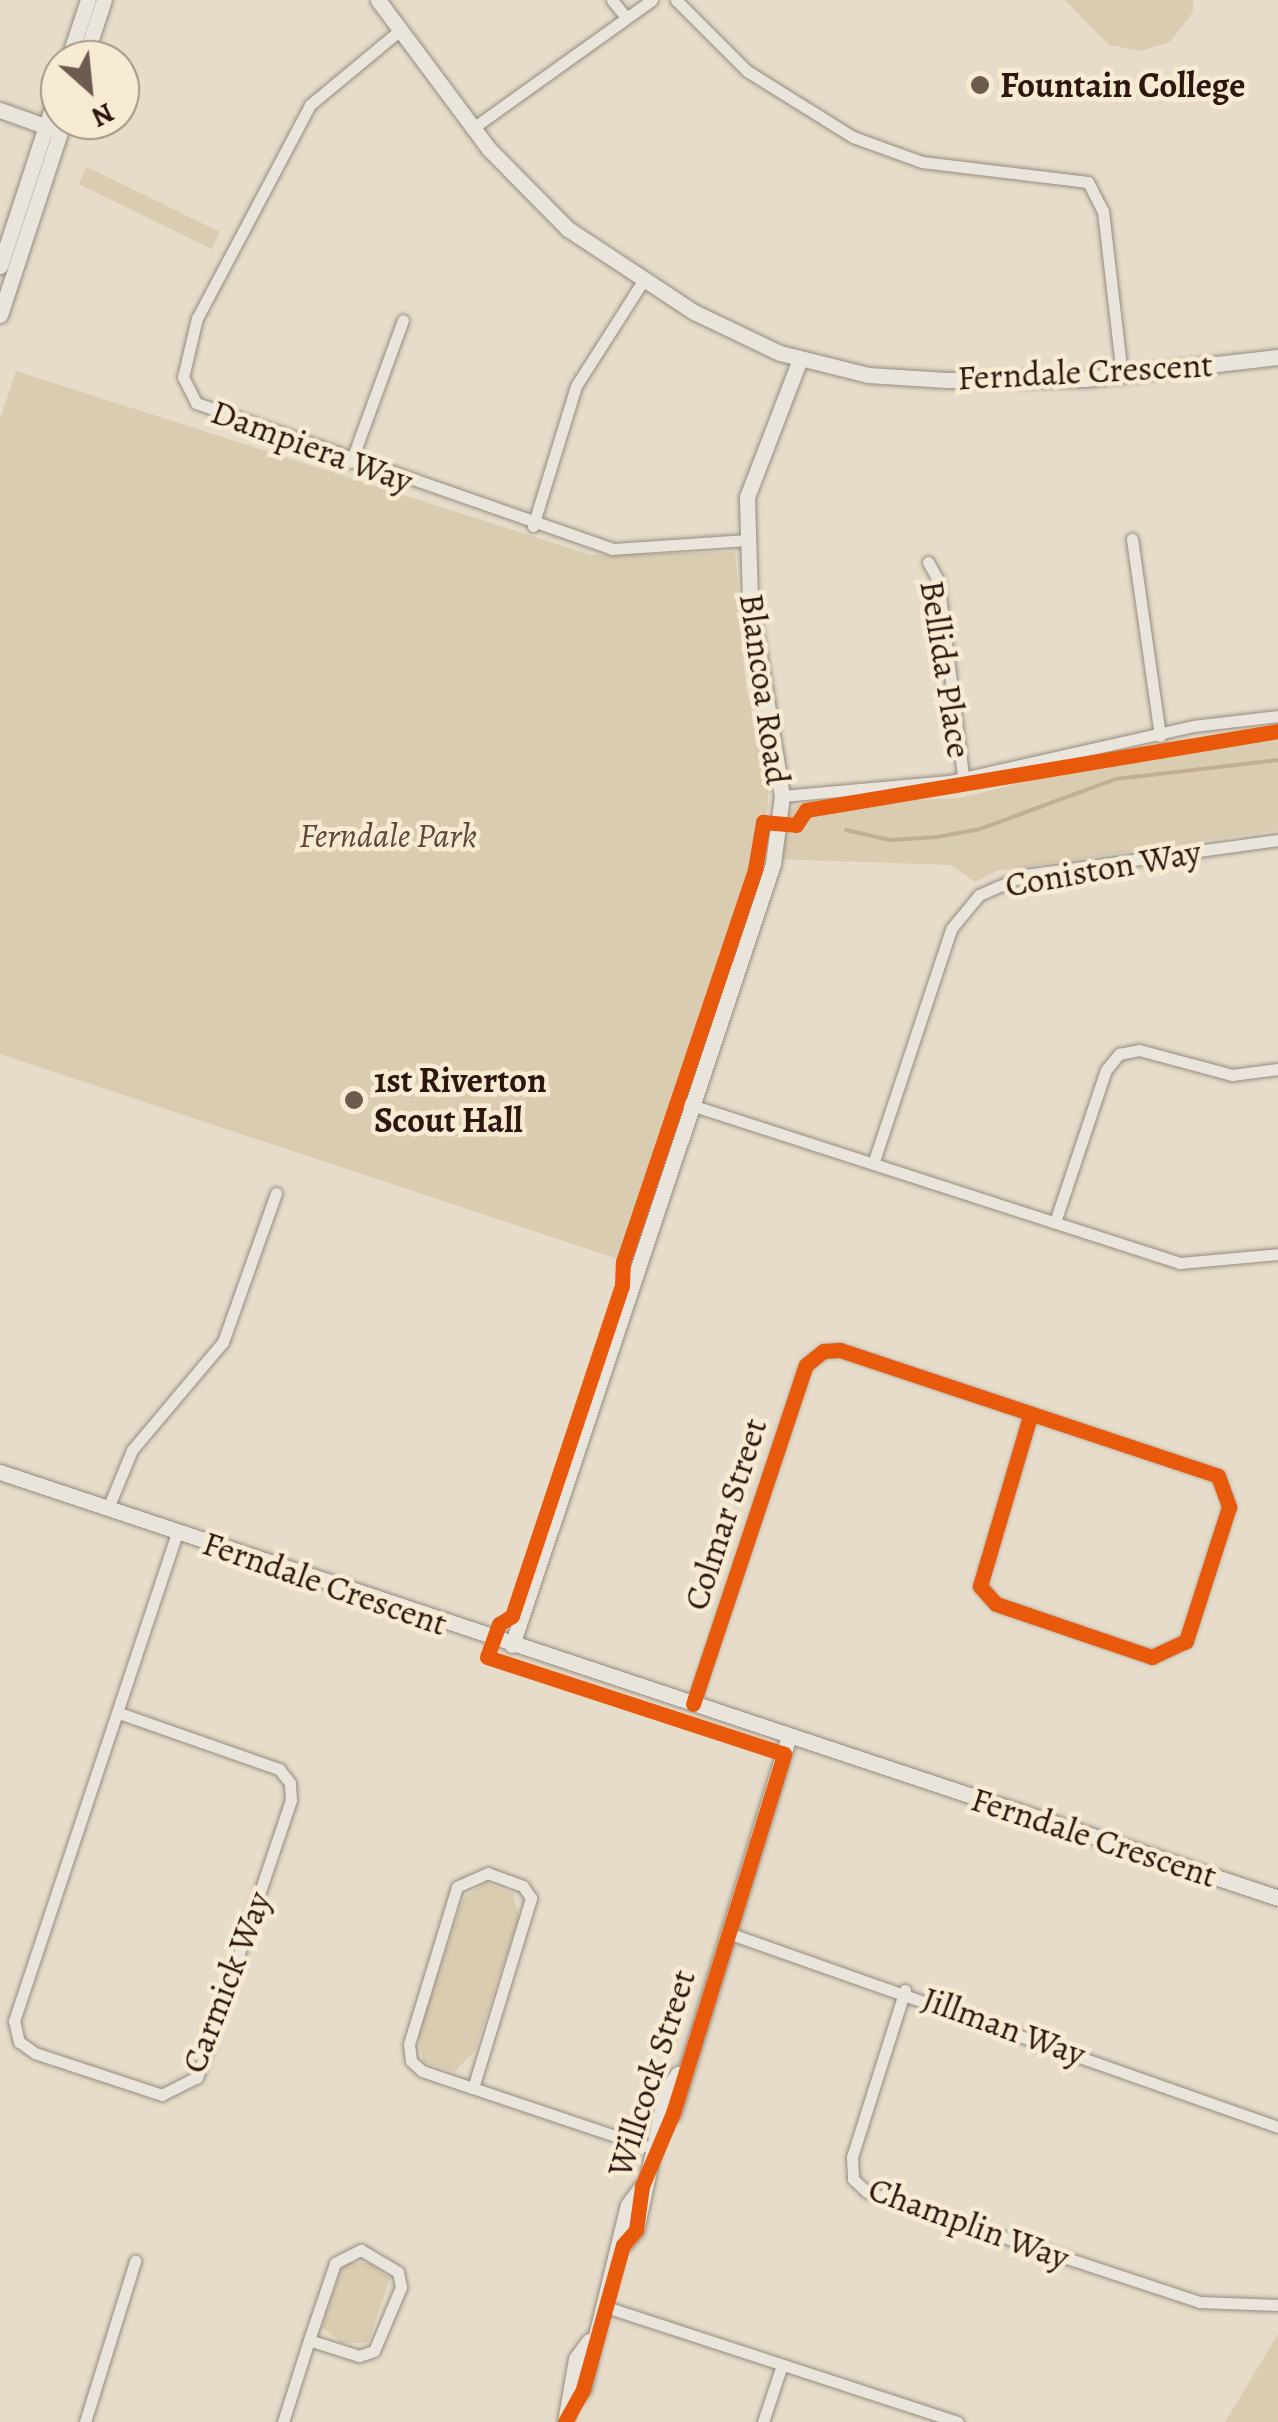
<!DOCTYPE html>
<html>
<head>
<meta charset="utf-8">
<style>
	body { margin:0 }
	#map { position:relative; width:1278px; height:2422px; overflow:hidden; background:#e6dcc9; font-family:Alegreya,serif }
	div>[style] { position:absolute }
	.green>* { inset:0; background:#daccb1; transform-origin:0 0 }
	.stream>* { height:4px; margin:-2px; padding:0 2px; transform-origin:2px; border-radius:2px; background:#c0ae97 }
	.roads { filter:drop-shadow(0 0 2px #958c81) drop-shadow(0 0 2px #958c81) }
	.street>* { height:11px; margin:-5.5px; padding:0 5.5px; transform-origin:5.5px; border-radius:5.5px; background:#eae5dc }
	.secondary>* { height:15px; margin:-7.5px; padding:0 7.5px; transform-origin:7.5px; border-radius:7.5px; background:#eae5dc }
	.cycleway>* { height:15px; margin:-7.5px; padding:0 7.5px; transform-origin:7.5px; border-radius:7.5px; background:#e8590c }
	.dots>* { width:28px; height:28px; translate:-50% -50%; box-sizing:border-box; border:5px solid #f7ebd3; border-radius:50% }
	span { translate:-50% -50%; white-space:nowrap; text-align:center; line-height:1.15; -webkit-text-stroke:9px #f7ebd3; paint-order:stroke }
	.poi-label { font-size:35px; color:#2c160e; font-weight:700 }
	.left { translate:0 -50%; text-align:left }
	.street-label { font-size:35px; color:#2c160e }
	.park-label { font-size:35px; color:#5e4839; font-style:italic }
	.north { position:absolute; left:40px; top:40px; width:100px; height:100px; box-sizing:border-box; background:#f7ebd3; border:2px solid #a69684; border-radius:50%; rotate:153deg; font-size:28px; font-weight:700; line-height:40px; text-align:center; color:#2c160e }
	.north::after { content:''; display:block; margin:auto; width:35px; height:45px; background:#6d5b4f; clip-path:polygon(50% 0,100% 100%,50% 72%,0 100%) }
</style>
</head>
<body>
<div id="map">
	<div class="green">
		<i style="clip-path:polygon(1065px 0,1193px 0,1193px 12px,1170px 42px,1141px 51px,1109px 45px)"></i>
		<i style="left:87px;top:167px;width:148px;height:19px;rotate:26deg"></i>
		<i style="clip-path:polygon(16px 371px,591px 555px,735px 552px,746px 687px,770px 776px,763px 858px,636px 1265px,0 1054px,0 419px)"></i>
		<i style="clip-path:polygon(1278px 732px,1278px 830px,996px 871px,975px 882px,951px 865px,775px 859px,779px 820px,797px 805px,960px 798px,1157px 749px)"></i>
		<i style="clip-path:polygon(486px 1883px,513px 1893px,519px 1916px,475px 2051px,454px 2072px,423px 2062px,418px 2033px,464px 1897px)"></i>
		<i style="clip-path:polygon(343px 2263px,369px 2263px,390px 2278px,368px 2343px,342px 2343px,322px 2327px)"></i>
		<i style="clip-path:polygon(1278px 2334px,1278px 2422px,1225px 2422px)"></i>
	</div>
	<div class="stream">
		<i style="left:846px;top:830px;width:45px;rotate:12.8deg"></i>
		<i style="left:890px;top:840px;width:47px;rotate:-3.7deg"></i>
		<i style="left:937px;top:837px;width:44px;rotate:-10.5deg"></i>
		<i style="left:980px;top:829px;width:145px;rotate:-20.2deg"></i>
		<i style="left:1116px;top:779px;width:163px;rotate:-6.7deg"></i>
	</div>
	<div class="roads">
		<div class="street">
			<i style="left:612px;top:0;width:22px;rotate:51deg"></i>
			<i style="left:676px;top:0;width:100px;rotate:45deg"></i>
			<i style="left:747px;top:71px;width:125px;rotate:31.9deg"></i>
			<i style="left:853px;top:137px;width:73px;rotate:19.9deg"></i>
			<i style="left:922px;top:162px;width:167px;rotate:6.9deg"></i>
			<i style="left:1088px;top:182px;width:33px;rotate:63deg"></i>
			<i style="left:1103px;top:211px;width:165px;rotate:83.4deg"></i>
			<i style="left:399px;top:31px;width:116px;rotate:140.3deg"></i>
			<i style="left:310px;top:105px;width:241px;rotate:117.9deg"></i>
			<i style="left:197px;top:318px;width:61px;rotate:103.3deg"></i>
			<i style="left:183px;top:377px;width:29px;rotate:63deg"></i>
			<i style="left:196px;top:403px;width:441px;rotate:19.3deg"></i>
			<i style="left:612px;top:549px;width:134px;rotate:-3.8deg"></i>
			<i style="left:473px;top:128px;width:220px;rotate:-35.6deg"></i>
			<i style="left:351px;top:462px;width:151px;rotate:-69.9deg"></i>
			<i style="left:533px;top:526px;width:146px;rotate:-72.9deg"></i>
			<i style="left:576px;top:386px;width:125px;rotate:-57.5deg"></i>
			<i style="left:1132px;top:539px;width:199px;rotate:81.9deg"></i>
			<i style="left:928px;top:562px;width:21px;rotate:61deg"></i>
			<i style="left:938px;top:580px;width:198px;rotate:82.7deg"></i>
			<i style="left:782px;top:796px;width:168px;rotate:-5.1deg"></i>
			<i style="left:949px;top:781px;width:250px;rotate:-12.7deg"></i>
			<i style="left:1193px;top:726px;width:86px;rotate:-6.7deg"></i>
			<i style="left:688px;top:1104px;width:517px;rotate:17.91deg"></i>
			<i style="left:1180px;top:1263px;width:98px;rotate:-5.2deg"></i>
			<i style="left:874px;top:1161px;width:244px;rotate:-71.6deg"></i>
			<i style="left:951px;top:929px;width:44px;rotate:-50.5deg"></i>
			<i style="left:979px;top:895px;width:50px;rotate:-23.5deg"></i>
			<i style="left:1025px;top:875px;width:255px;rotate:-7.9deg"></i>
			<i style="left:1055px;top:1222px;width:160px;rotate:-71.5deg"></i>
			<i style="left:1106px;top:1070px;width:21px;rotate:-51deg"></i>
			<i style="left:1119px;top:1054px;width:20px;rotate:-11deg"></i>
			<i style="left:1139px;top:1050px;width:96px;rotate:15deg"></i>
			<i style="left:1232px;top:1075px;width:46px;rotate:-7.4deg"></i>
			<i style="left:108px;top:1508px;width:63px;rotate:-67.5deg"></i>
			<i style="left:132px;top:1450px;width:141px;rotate:-49.9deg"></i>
			<i style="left:223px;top:1342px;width:158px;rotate:-70.4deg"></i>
			<i style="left:693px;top:1704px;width:357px;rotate:-71.6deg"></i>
			<i style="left:806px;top:1365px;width:22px;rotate:-39deg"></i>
			<i style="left:823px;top:1351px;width:17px;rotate:-3deg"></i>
			<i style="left:840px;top:1350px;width:398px;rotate:18.4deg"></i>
			<i style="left:1218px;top:1476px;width:33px;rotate:70deg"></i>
			<i style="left:1229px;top:1507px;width:141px;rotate:107.8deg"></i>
			<i style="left:1186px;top:1641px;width:38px;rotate:155deg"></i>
			<i style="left:1152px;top:1657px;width:165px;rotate:-161.2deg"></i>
			<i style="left:996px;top:1604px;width:24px;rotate:-132deg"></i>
			<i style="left:980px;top:1586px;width:177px;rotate:-73.6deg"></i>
			<i style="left:119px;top:1713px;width:170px;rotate:19.3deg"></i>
			<i style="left:279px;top:1769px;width:18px;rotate:52deg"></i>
			<i style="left:290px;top:1783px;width:17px;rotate:87deg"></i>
			<i style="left:291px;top:1800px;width:293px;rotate:108.7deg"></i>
			<i style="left:197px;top:2077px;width:39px;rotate:153deg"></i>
			<i style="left:162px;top:2095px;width:134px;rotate:-161.7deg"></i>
			<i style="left:35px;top:2053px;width:19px;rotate:-145deg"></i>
			<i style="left:19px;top:2042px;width:22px;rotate:-103deg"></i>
			<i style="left:14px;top:2021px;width:515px;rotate:-71.53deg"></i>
			<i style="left:728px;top:1933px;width:583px;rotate:19.43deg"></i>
			<i style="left:905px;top:1990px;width:175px;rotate:107.6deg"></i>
			<i style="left:852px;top:2157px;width:22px;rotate:87deg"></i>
			<i style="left:853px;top:2179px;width:19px;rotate:43deg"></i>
			<i style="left:867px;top:2192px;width:350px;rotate:18.3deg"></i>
			<i style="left:1199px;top:2302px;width:79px;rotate:2.2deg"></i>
			<i style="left:473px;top:2088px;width:199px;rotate:-73deg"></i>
			<i style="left:531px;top:1898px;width:14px;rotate:-124deg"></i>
			<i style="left:523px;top:1886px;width:37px;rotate:-160deg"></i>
			<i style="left:488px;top:1873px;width:34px;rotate:156deg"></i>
			<i style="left:457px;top:1887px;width:164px;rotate:107deg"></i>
			<i style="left:409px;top:2044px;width:17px;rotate:83deg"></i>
			<i style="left:411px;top:2061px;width:15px;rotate:42deg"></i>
			<i style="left:422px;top:2071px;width:245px;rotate:18.6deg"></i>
			<i style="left:603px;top:2306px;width:373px;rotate:18.1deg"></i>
			<i style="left:85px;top:2422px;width:169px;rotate:-72.7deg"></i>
			<i style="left:283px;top:2422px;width:86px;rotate:-72.4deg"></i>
			<i style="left:309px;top:2340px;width:81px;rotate:-71.3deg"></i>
			<i style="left:335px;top:2263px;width:29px;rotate:-27deg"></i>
			<i style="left:361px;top:2250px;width:43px;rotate:30.7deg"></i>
			<i style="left:398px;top:2272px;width:15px;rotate:79deg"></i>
			<i style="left:401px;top:2287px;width:69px;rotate:112.9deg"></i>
			<i style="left:374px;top:2351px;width:16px;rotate:162deg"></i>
			<i style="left:359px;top:2356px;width:52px;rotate:-162.3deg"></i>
			<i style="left:763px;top:2422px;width:60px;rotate:-71.6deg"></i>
		</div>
		<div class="secondary">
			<i style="left:378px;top:0;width:187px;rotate:53.3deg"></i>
			<i style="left:490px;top:150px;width:111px;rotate:45.4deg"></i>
			<i style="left:568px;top:229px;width:151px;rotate:33.4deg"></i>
			<i style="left:694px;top:312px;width:95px;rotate:25.5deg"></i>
			<i style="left:780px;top:353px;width:91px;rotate:14deg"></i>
			<i style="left:868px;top:375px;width:79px;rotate:3.6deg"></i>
			<i style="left:947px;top:380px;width:138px;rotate:-0.4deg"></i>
			<i style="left:1085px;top:379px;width:194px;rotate:-6.5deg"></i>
			<i style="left:68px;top:60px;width:63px;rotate:-71.6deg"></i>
			<i style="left:84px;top:60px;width:63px;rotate:-71.6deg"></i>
			<i style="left:0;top:110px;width:56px;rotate:19.7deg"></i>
			<i style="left:0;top:266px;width:192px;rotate:-71.8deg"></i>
			<i style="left:0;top:315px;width:205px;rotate:-71.8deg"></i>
			<i style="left:0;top:1472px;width:1347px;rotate:18.43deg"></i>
			<i style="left:512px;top:1645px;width:823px;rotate:-71.52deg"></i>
			<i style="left:773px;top:864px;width:69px;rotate:-82.5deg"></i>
			<i style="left:782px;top:796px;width:199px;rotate:-99.3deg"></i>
			<i style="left:750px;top:600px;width:103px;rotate:-91.7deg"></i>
			<i style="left:747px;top:497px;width:148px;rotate:-69deg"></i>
			<i style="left:662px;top:2125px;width:16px;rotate:-47deg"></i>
			<i style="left:673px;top:2113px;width:394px;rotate:-72.9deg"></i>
			<i style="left:624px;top:2244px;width:18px;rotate:-49deg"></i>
			<i style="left:636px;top:2230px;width:142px;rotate:-77.8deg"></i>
			<i style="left:666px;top:2091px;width:21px;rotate:-55deg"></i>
			<i style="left:573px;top:2401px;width:16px;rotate:-50deg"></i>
			<i style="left:583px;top:2389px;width:189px;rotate:-76.3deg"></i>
			<i style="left:628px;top:2205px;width:24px;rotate:-54deg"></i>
			<i style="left:565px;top:2422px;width:64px;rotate:-80.1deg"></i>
			<i style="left:576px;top:2359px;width:22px;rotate:-54deg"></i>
		</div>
	</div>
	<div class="cycleway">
		<i style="left:693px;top:1704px;width:357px;rotate:-71.6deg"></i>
		<i style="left:806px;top:1365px;width:22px;rotate:-39deg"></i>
		<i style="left:823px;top:1351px;width:17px;rotate:-3deg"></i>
		<i style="left:840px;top:1350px;width:398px;rotate:18.4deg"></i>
		<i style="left:1218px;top:1476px;width:33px;rotate:70deg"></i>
		<i style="left:1229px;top:1507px;width:141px;rotate:107.8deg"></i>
		<i style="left:1186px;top:1641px;width:38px;rotate:155deg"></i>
		<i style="left:1152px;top:1657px;width:165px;rotate:-161.2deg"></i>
		<i style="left:996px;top:1604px;width:24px;rotate:-132deg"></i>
		<i style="left:980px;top:1586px;width:177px;rotate:-73.6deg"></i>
		<i style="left:565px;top:2422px;width:38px;rotate:-61deg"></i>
		<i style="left:583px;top:2389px;width:149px;rotate:-74.5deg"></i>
		<i style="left:623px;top:2245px;width:20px;rotate:-49deg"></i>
		<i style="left:636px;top:2230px;width:44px;rotate:-82.2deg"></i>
		<i style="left:642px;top:2186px;width:79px;rotate:-67deg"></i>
		<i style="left:673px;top:2113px;width:376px;rotate:-72.8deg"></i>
		<i style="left:784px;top:1754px;width:312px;rotate:-161.9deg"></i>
		<i style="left:487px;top:1657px;width:35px;rotate:-70deg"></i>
		<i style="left:499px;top:1624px;width:15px;rotate:-32deg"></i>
		<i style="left:512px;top:1616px;width:348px;rotate:-71.6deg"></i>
		<i style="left:622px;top:1286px;width:24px;rotate:-88deg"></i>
		<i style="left:623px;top:1262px;width:415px;rotate:-71.4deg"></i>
		<i style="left:755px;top:869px;width:48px;rotate:-80.3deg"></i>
		<i style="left:763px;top:822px;width:33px;rotate:5deg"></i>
		<i style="left:796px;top:825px;width:18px;rotate:-56deg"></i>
		<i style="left:806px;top:810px;width:479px;rotate:-9.5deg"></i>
	</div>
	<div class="dots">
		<i style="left:980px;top:85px;background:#6d5b4f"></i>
		<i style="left:354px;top:1100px;background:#6d5b4f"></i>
	</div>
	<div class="poi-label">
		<span class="left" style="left:1000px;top:85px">Fountain College</span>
		<span class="left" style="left:374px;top:1100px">1st Riverton<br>Scout Hall</span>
	</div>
	<div class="street-label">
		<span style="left:1085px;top:371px;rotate:-3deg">Ferndale Crescent</span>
		<span style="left:312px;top:446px;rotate:20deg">Dampiera Way</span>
		<span style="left:946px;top:669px;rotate:81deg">Bellida Place</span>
		<span style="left:765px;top:689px;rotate:82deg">Blancoa Road</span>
		<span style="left:1103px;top:868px;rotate:-10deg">Coniston Way</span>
		<span style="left:725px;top:1514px;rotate:-72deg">Colmar Street</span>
		<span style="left:325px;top:1583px;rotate:19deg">Ferndale Crescent</span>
		<span style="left:1094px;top:1837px;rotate:18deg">Ferndale Crescent</span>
		<span style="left:226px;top:1982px;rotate:-69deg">Carmick Way</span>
		<span style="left:1004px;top:2026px;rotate:20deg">Jillman Way</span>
		<span style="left:651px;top:2073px;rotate:-72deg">Willcock Street</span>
		<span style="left:969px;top:2223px;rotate:20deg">Champlin Way</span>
	</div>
	<div class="park-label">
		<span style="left:388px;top:835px">Ferndale Park</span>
	</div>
	<div class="north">N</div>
</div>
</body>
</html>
